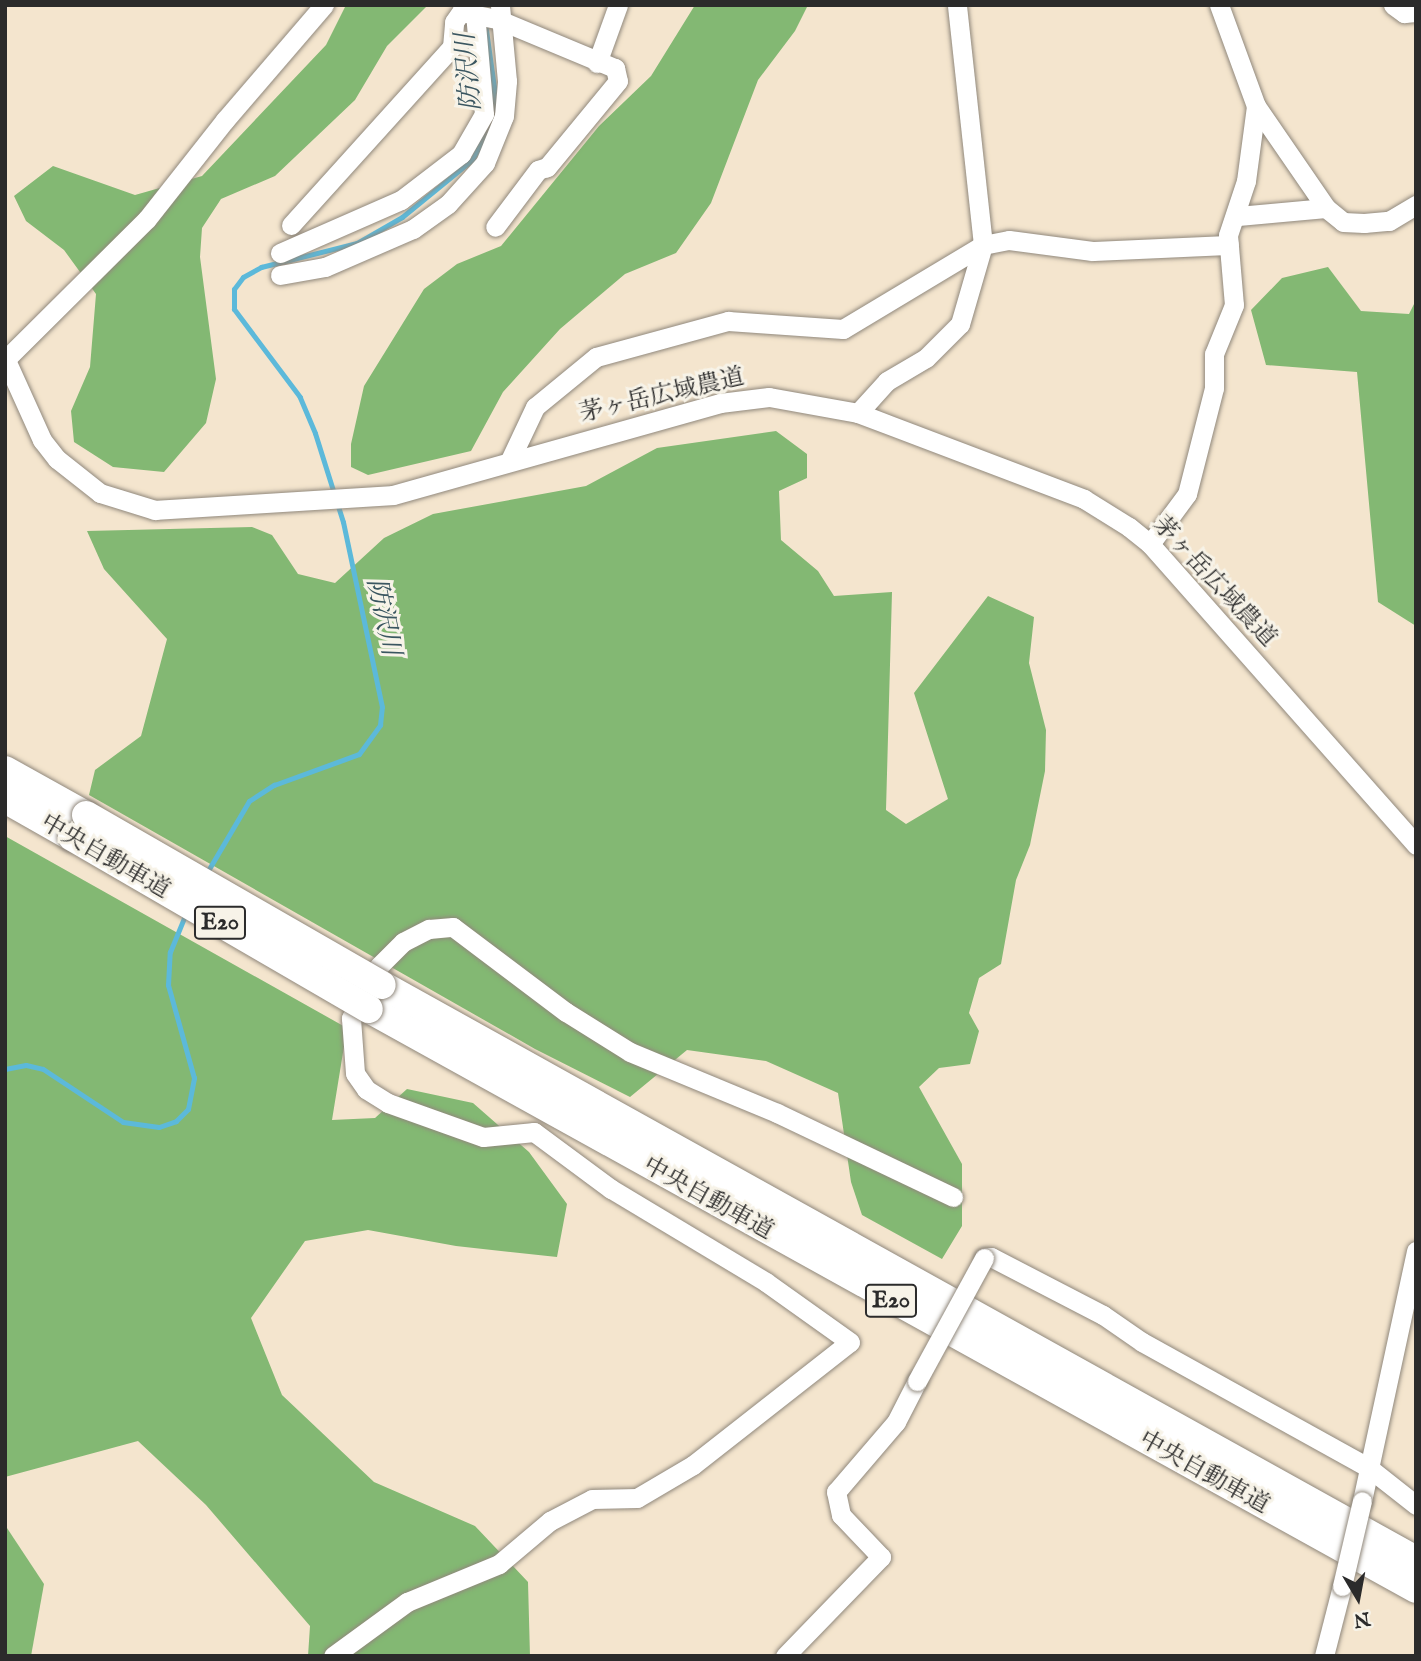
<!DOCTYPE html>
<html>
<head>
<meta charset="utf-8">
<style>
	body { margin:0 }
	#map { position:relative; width:1421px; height:1661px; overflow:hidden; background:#f4e5ce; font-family:"IM FELL English","Noto Serif JP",serif }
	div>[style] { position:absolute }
	.forest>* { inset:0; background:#83b873 }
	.stream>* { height:5px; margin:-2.5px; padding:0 2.5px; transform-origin:2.5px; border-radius:2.5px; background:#5cb9da }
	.roads { filter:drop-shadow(0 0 2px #90887c) drop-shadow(0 0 2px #90887c) }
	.minor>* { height:19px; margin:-9.5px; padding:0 9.5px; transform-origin:9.5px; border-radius:9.5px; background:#fff }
	.highway>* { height:28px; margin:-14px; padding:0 14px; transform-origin:14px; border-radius:14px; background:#fff }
	.bridges { filter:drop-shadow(0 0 2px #90887c) drop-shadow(0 0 2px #90887c) }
	.minor-bridge>* { height:19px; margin:-9.5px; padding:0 9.5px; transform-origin:9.5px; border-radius:9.5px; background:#fff }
	.highway-bridge>* { height:28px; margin:-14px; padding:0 14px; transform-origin:14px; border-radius:14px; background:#fff }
	span { translate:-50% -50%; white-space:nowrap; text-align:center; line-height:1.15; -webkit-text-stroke:6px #f7f3e8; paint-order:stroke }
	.shield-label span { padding:2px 5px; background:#f7f3e8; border:2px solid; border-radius:5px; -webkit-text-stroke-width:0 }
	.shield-label { font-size:23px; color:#2b2b2b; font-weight:700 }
	.street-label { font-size:24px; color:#2b2b2b }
	.water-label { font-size:26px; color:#3a5660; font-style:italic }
	.frame { position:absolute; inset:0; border:7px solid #2b2b2b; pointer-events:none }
	.north { position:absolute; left:1323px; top:1563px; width:70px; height:70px; -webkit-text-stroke:5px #f7f3e8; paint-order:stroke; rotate:170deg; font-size:19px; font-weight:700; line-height:28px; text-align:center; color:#2b2b2b }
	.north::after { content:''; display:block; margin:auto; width:24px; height:32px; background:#2b2b2b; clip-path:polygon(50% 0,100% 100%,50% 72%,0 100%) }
</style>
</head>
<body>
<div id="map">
	<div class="forest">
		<i style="clip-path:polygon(346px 5px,428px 5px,387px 46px,355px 100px,275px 176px,221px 199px,202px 228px,200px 257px,216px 379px,206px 423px,164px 472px,113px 467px,74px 442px,71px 411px,90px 367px,96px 294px,64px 250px,26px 221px,14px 196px,53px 166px,135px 195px,202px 176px,326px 45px)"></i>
		<i style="clip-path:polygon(695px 5px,808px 5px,795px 31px,758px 80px,711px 203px,676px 253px,625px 274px,560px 329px,503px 392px,471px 451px,368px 475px,351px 467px,351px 444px,364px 386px,424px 289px,457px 264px,501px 246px,599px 126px,651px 76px)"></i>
		<i style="clip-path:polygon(1328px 267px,1361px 311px,1409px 314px,1416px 300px,1416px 626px,1378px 602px,1357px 372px,1266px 365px,1251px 310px,1282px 278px)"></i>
		<i style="clip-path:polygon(776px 431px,807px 454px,807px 478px,779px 491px,781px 540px,818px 571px,834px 596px,892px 592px,886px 810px,906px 824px,948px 799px,914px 693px,988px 596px,1034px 617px,1029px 663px,1046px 730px,1045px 771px,1030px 845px,1016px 880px,1001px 964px,979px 978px,969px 1013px,979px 1031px,970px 1064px,939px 1068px,919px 1087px,962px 1164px,962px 1226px,942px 1259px,862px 1215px,851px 1182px,838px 1093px,766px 1061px,687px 1050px,630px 1097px,535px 1049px,89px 795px,95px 770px,141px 736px,167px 639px,104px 569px,87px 531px,252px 527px,272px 535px,298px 574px,335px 583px,384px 538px,433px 514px,586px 486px,657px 448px)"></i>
		<i style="clip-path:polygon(5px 836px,347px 1028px,332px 1120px,375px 1118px,407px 1089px,473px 1103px,529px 1152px,567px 1204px,557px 1257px,456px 1246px,368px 1230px,305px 1241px,251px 1318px,282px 1395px,374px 1482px,475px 1526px,528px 1582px,530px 1656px,308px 1656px,310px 1626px,206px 1505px,138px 1441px,5px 1477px)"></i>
		<i style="clip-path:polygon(5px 1525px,44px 1584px,31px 1656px,5px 1656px)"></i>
	</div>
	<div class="stream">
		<i style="left:485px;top:23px;width:65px;rotate:82deg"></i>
		<i style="left:494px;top:87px;width:26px;rotate:92deg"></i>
		<i style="left:206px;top:874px;width:85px;rotate:-59.5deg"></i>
		<i style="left:249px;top:801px;width:30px;rotate:-33deg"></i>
		<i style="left:274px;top:785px;width:90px;rotate:-20deg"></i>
		<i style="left:359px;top:754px;width:36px;rotate:-54deg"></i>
		<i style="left:380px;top:725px;width:18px;rotate:-84deg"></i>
		<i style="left:382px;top:707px;width:189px;rotate:-101.9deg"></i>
		<i style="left:343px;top:522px;width:93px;rotate:-107.5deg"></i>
		<i style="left:315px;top:433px;width:39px;rotate:-113deg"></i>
		<i style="left:300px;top:397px;width:110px;rotate:-126.9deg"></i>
		<i style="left:234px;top:309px;width:20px;rotate:-90deg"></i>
		<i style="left:234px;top:289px;width:15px;rotate:-53deg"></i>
		<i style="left:243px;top:277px;width:21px;rotate:-29deg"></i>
		<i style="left:261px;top:267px;width:99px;rotate:-14deg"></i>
		<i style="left:357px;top:243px;width:52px;rotate:-30deg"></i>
		<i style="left:402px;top:217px;width:90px;rotate:-39.2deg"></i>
		<i style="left:472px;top:160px;width:38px;rotate:-62deg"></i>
		<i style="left:5px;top:1069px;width:21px;rotate:-11deg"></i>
		<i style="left:26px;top:1065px;width:17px;rotate:13deg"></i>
		<i style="left:43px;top:1069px;width:96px;rotate:33.5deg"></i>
		<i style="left:123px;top:1122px;width:36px;rotate:8deg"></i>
		<i style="left:159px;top:1127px;width:18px;rotate:-19deg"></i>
		<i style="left:176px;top:1121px;width:17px;rotate:-45deg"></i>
		<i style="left:188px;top:1109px;width:32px;rotate:-79deg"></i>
		<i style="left:194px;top:1078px;width:97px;rotate:-105.6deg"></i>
		<i style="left:168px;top:985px;width:33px;rotate:-87deg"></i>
		<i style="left:170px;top:952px;width:42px;rotate:-67.7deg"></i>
	</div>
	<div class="roads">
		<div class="minor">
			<i style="left:1393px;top:5px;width:14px;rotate:36deg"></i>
			<i style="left:1404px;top:13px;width:12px;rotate:-5deg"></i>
			<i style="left:597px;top:63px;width:62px;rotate:-70.1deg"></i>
			<i style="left:1256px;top:106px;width:124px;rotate:55.5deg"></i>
			<i style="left:1238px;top:216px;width:88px;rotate:-5.2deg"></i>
			<i style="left:1326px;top:208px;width:22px;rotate:39deg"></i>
			<i style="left:1343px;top:222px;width:21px;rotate:3deg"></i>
			<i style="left:1364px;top:223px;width:25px;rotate:-5deg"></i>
			<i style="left:1389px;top:221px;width:31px;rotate:-31deg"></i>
			<i style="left:291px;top:225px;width:240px;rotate:-47.9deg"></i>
			<i style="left:452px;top:47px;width:25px;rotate:-85deg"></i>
			<i style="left:454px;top:22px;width:12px;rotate:-55deg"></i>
			<i style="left:461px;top:12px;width:37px;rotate:11deg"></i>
			<i style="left:497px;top:19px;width:128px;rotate:22.6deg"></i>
			<i style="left:615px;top:68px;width:13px;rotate:77deg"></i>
			<i style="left:618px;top:81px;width:112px;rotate:129.5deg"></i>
			<i style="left:547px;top:167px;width:9px;rotate:162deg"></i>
			<i style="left:538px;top:170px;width:71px;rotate:127deg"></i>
			<i style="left:280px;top:253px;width:132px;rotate:-23.7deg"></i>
			<i style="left:401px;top:200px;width:76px;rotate:-37.5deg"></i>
			<i style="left:461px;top:154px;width:46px;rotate:-60.1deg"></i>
			<i style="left:484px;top:114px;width:101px;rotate:-95.1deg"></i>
			<i style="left:280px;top:275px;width:46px;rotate:-10.1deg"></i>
			<i style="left:325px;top:267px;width:96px;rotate:-23.4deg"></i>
			<i style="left:413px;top:229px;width:43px;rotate:-35.5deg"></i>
			<i style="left:448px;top:204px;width:55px;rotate:-47.9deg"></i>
			<i style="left:485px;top:163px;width:51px;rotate:-68deg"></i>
			<i style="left:504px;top:116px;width:35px;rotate:-85deg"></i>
			<i style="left:507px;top:81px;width:76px;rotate:-95.3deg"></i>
			<i style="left:5px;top:358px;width:90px;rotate:65.7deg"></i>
			<i style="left:42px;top:440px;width:24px;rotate:52deg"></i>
			<i style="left:57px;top:459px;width:55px;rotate:38.3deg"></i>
			<i style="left:100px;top:493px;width:58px;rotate:17.2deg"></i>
			<i style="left:155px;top:510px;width:238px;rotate:-3.6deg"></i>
			<i style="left:393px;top:495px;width:340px;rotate:-15.7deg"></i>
			<i style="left:720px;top:403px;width:49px;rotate:-7deg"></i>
			<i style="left:769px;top:397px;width:90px;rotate:10.2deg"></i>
			<i style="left:858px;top:413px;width:242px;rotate:20.8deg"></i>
			<i style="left:1084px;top:499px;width:53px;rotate:31.9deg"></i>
			<i style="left:1129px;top:527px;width:27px;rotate:39deg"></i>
			<i style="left:1150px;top:544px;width:402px;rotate:48.5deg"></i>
			<i style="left:5px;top:360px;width:200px;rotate:-44.8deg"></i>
			<i style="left:147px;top:219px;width:126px;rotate:-51.8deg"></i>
			<i style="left:225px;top:120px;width:152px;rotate:-49.3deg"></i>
			<i style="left:858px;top:413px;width:43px;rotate:-47.8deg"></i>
			<i style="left:887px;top:381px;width:45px;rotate:-30.5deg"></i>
			<i style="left:926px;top:358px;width:48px;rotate:-45deg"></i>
			<i style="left:960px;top:324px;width:82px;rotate:-73.8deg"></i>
			<i style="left:983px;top:245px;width:241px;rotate:-96.2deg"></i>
			<i style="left:510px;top:460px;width:59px;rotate:-64.7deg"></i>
			<i style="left:535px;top:407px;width:79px;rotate:-39.3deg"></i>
			<i style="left:596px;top:357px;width:137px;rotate:-15.3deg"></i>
			<i style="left:728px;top:321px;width:115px;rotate:4deg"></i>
			<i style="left:843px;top:329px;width:163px;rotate:-31deg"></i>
			<i style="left:983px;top:245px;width:26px;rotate:-11deg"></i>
			<i style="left:1009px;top:240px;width:84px;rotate:7.5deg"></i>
			<i style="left:1092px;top:251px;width:137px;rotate:-2.5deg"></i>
			<i style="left:1150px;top:544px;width:62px;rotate:-53.5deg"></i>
			<i style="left:1187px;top:494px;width:109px;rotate:-75.7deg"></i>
			<i style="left:1214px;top:388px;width:34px;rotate:-90deg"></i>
			<i style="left:1214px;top:354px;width:53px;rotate:-67.8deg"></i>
			<i style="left:1234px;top:305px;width:70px;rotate:-94.9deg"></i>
			<i style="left:1228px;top:235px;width:57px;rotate:-71.6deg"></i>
			<i style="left:1246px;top:181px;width:76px;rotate:-82.4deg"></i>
			<i style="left:1256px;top:106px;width:108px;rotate:-110.1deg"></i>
			<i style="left:984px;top:1258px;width:7px;rotate:-8deg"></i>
			<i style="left:991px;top:1257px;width:126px;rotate:27.4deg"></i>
			<i style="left:1103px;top:1315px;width:47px;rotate:34.7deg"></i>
			<i style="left:1142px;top:1342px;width:260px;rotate:29deg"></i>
			<i style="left:1369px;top:1468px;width:60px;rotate:38.2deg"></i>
			<i style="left:1362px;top:1501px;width:256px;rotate:-77.8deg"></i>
			<i style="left:333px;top:1656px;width:92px;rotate:-36.1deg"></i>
			<i style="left:407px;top:1602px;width:100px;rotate:-22.4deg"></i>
			<i style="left:499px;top:1564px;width:67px;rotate:-40.1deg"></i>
			<i style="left:550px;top:1521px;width:47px;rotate:-27.6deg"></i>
			<i style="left:592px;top:1499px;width:45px;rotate:-1.3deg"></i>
			<i style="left:637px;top:1498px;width:65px;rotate:-30.5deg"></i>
			<i style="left:693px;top:1465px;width:199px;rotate:-38.1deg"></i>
			<i style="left:850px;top:1342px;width:103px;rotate:-144.5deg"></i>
			<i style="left:766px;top:1282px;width:181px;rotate:-149deg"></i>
			<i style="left:611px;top:1189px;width:96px;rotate:-143.5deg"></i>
			<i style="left:534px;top:1132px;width:51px;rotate:174.4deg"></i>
			<i style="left:483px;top:1137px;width:101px;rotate:-160.3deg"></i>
			<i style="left:388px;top:1103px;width:26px;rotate:-148deg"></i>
			<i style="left:366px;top:1089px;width:19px;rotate:-125deg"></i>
			<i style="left:355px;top:1073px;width:55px;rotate:-94.2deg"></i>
			<i style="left:351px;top:1018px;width:59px;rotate:-61.7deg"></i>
			<i style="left:379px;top:966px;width:34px;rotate:-45deg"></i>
			<i style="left:403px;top:942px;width:29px;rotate:-27deg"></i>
			<i style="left:429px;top:929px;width:24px;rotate:-5deg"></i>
			<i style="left:453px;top:927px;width:141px;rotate:37deg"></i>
			<i style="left:566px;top:1012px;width:75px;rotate:32deg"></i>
			<i style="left:630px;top:1052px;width:159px;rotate:22.5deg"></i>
			<i style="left:777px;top:1113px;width:195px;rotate:25.5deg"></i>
			<i style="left:785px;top:1656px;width:138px;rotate:-45.9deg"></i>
			<i style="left:881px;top:1557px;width:58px;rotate:-133.6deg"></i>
			<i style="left:841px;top:1515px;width:24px;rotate:-102deg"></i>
			<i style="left:836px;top:1492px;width:92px;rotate:-49.4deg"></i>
			<i style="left:896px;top:1422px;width:46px;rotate:-62.9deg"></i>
			<i style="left:1324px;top:1656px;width:72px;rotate:-75.6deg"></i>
		</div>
		<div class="highway">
			<i style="left:5px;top:770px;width:93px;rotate:29.1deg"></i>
			<i style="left:5px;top:799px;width:77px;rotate:29.6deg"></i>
			<i style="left:382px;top:985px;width:1183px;rotate:29.08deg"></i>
			<i style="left:369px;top:1009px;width:1197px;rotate:28.98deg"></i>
		</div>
	</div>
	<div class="bridges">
		<div class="minor-bridge">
			<i style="left:917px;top:1381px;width:140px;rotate:-61.4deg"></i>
			<i style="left:1342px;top:1586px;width:87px;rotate:-76.8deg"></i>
		</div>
		<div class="highway-bridge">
			<i style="left:86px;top:815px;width:341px;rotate:29.9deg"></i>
			<i style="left:72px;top:837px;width:343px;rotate:30.1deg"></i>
		</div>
	</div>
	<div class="shield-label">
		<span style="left:220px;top:923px">E20</span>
		<span style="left:891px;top:1301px">E20</span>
	</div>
	<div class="street-label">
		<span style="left:662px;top:396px;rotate:-13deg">茅ヶ岳広域農道</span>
		<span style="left:1214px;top:582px;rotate:47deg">茅ヶ岳広域農道</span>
		<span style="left:105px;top:857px;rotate:30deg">中央自動車道</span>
		<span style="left:708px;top:1199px;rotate:29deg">中央自動車道</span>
		<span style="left:1204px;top:1473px;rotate:29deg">中央自動車道</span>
	</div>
	<div class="water-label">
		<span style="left:469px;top:72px;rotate:-95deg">防沢川</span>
		<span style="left:383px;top:617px;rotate:78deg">防沢川</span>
	</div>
	<div class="frame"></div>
	<div class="north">N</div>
</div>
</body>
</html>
